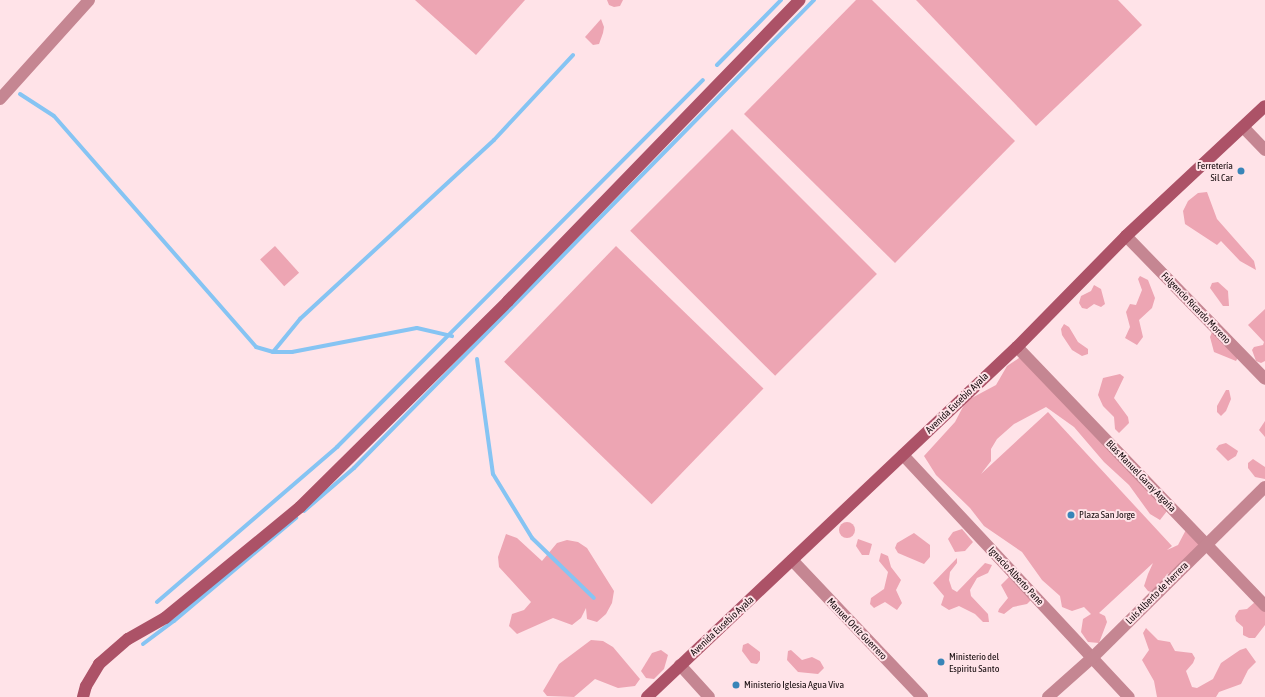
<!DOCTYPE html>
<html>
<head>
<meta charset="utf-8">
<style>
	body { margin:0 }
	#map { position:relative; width:1265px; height:697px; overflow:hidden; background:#ffe3e8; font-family:"Asap Condensed",sans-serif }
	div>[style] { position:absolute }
	.green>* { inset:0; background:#eda5b3; transform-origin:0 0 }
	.round { border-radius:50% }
	.stream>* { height:4px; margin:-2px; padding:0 2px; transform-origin:2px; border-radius:2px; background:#86c4f3 }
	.street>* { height:12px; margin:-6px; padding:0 6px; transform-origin:6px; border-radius:6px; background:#c58692 }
	.secondary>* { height:12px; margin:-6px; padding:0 6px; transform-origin:6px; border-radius:6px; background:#ac5267 }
	.dots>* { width:11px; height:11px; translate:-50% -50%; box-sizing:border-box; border:2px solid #ffe3e8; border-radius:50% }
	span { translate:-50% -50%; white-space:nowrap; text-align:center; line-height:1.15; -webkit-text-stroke:4px #ffe3e8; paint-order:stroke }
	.poi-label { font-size:10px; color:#140a0c }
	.right { translate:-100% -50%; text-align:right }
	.left { translate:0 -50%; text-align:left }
	.street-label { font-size:10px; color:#140a0c }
</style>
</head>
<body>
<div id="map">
	<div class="green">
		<i style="clip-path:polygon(415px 0,525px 0,476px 55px)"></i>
		<i style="clip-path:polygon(607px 0,623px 0,620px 6px,614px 7px,609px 5px)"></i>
		<i style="clip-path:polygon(856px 0,872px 0,1015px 141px,895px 263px,744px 114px)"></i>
		<i style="clip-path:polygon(916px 0,1118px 0,1142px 25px,1036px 126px)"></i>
		<i style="clip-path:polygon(601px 19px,604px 27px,603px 33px,599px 44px,593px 45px,585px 37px)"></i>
		<i style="left:732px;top:129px;width:205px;height:144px;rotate:45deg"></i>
		<i style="clip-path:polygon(1207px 192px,1217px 219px,1254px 261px,1256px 270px,1240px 261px,1221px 241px,1217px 245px,1185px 224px,1183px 211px,1188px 201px,1198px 193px)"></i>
		<i style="left:275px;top:246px;width:36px;height:20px;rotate:48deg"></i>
		<i style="left:616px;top:246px;width:205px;height:161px;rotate:44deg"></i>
		<i style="clip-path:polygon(1140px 276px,1148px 280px,1155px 298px,1152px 308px,1139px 320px,1143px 337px,1137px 345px,1125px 338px,1130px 327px,1126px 312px,1130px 304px,1136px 305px,1142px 290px,1138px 279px)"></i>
		<i style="clip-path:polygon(1218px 282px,1228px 291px,1229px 306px,1223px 306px,1210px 288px,1212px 283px)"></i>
		<i style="clip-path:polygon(1094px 285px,1101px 289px,1105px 304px,1101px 307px,1094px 304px,1087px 309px,1082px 308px,1079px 303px,1081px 296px,1091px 291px)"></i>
		<i style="clip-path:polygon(1265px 309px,1265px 361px,1261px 363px,1256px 361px,1252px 350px,1254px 347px,1263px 345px,1264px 342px,1248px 325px)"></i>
		<i style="clip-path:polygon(1064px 324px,1069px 327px,1078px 342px,1088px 349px,1088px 354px,1082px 356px,1072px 350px,1062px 335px,1061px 329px)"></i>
		<i style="clip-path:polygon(1212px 332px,1240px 354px,1236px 361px,1214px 352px,1210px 337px)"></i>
		<i style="clip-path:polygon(1025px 354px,1167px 511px,1160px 520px,1150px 514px,1129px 485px,1104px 462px,1074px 427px,1046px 407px,1014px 424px,997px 439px,991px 449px,991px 461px,981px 474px,1048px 412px,1172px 546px,1167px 550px,1178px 545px,1189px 524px,1199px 529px,1200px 541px,1189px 567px,1167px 574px,1154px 593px,1148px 591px,1144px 586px,1148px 574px,1153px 563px,1166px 551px,1099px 613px,1105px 616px,1107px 622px,1099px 643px,1088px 642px,1081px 632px,1083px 619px,1091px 614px,1084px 607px,1072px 611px,1062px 607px,1060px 596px,1042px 580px,1022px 552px,984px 526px,970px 508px,936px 475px,924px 456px,955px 422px,966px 401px,996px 385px,1007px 366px)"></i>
		<i style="clip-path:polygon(1120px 374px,1124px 377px,1114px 398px,1128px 417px,1129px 423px,1119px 433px,1115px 429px,1114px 417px,1103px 406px,1098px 395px,1103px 378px)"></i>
		<i style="clip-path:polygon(1226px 390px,1229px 390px,1231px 399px,1226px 411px,1221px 416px,1217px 412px,1217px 406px)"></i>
		<i style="clip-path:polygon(1265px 421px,1265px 437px,1259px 430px)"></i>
		<i style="clip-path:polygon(1226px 443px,1238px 451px,1236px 456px,1228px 461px,1216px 449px,1219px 445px)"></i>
		<i style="clip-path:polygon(1253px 459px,1265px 467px,1265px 479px,1255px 477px,1248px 468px,1248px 463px)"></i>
		<i class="round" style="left:839px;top:522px;width:16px;height:16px"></i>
		<i style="clip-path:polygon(962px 529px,973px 542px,965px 551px,955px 552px,948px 539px,953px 532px)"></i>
		<i style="clip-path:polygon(914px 533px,930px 545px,930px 557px,924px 564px,898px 553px,895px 548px,897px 543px)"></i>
		<i style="clip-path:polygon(506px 534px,517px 538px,542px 561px,557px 543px,567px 540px,578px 542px,587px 548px,614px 591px,612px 603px,606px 614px,597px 622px,587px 619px,586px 608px,581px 618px,572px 625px,553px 618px,517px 634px,509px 626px,512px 614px,524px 610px,531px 602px,499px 567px,498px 557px)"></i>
		<i style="clip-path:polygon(858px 539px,872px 544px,869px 555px,862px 555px,856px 546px)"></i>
		<i style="clip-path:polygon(881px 553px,888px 556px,891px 567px,901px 580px,896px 590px,902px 603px,897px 610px,885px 602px,874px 608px,870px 604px,871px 598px,884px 589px,888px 572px,879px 561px)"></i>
		<i style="clip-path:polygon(957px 558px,957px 563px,950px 572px,949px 580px,952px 589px,957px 592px,985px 563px,992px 565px,988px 573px,977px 578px,970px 590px,971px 596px,988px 614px,989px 622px,983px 622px,975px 614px,959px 606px,949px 610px,941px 605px,944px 596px,933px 583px)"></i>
		<i style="clip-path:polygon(998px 565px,1031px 600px,1027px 604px,1013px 607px,1004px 614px,998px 612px,999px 609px,1008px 598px,1001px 585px,1009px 577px)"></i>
		<i style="clip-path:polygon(1255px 602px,1265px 605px,1265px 625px,1255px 638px,1249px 638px,1243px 635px,1243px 627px,1236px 621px,1235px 616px,1239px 610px,1247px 609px)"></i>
		<i style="clip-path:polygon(1146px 628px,1158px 640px,1170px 642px,1175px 651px,1192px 653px,1195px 658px,1193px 663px,1186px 671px,1192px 687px,1197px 688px,1213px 679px,1221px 663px,1240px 650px,1246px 648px,1256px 662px,1248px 670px,1241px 684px,1219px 692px,1216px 697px,1157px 697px,1154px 681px,1142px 660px,1149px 650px,1143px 633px)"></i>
		<i style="clip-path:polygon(591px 640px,603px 641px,613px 647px,640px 679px,635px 686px,618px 688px,595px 679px,574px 697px,547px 696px,543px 691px,559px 664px)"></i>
		<i style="clip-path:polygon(748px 643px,760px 652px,760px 660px,757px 664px,751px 663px,742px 651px,743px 645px)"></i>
		<i style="clip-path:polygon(661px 650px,668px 655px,664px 669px,654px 679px,646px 678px,641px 671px,652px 653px)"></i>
		<i style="clip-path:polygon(791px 650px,802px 660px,812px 657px,820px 661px,824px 668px,818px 674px,798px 672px,787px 660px,788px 651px)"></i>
	</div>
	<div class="stream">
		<i style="left:717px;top:65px;width:91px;rotate:-45.4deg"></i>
		<i style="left:20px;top:94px;width:40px;rotate:32.9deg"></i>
		<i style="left:54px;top:116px;width:307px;rotate:48.8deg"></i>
		<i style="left:256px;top:347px;width:18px;rotate:16deg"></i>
		<i style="left:273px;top:352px;width:19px"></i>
		<i style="left:292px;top:352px;width:127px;rotate:-10.9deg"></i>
		<i style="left:417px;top:328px;width:36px;rotate:13deg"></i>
		<i style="left:273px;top:352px;width:43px;rotate:-50.7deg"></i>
		<i style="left:300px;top:319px;width:264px;rotate:-42.7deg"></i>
		<i style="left:494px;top:140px;width:116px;rotate:-47.1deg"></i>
		<i style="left:477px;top:359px;width:116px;rotate:82.1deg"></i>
		<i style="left:493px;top:474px;width:75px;rotate:58.6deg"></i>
		<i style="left:532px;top:538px;width:86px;rotate:44.1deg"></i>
		<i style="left:304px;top:511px;width:66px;rotate:-40.7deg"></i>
		<i style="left:354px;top:468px;width:656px;rotate:-45.49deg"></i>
		<i style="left:157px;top:602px;width:238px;rotate:-40.7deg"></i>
		<i style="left:337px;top:447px;width:518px;rotate:-45.08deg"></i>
		<i style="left:143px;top:644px;width:39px;rotate:-37deg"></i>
		<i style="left:174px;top:621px;width:160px;rotate:-40.2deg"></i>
	</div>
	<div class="street">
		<i style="left:0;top:99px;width:133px;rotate:-48deg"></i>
		<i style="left:1243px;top:127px;width:32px;rotate:46deg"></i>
		<i style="left:1126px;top:236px;width:199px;rotate:45.8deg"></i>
		<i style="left:1017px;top:347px;width:359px;rotate:46.2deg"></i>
		<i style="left:903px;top:455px;width:331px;rotate:47deg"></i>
		<i style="left:792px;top:560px;width:189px;rotate:46.5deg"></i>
		<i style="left:680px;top:665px;width:43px;rotate:47.8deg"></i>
		<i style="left:1048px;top:697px;width:59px;rotate:-41.6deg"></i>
		<i style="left:1092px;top:658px;width:243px;rotate:-44.7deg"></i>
	</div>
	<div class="secondary">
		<i style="left:83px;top:697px;width:11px;rotate:-75deg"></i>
		<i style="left:86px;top:686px;width:26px;rotate:-59deg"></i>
		<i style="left:99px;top:664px;width:38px;rotate:-41deg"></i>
		<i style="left:128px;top:639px;width:43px;rotate:-29.6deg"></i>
		<i style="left:165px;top:618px;width:175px;rotate:-39.4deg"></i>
		<i style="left:300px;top:507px;width:293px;rotate:-44.7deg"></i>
		<i style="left:508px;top:301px;width:419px;rotate:-45.9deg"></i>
		<i style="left:647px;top:697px;width:509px;rotate:-43.41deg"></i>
		<i style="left:1017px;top:347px;width:156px;rotate:-45.5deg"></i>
		<i style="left:1126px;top:236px;width:190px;rotate:-43.1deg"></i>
	</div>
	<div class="dots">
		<i style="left:1241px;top:171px;background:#3985b8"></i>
		<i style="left:1071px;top:515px;background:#3985b8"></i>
		<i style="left:941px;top:662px;background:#3985b8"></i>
		<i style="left:736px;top:685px;background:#3985b8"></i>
	</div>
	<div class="poi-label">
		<span class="right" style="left:1233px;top:171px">Ferretería<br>Sil Car</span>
		<span class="left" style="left:1079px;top:515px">Plaza San Jorge</span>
		<span class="left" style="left:949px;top:662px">Ministerio del<br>Espiritu Santo</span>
		<span class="left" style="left:744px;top:685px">Ministerio Iglesia Agua Viva</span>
	</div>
	<div class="street-label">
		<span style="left:1196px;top:308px;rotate:46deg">Fulgencio Ricardo Moreno</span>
		<span style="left:957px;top:403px;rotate:-44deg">Avenida Eusebio Ayala</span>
		<span style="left:1141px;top:476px;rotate:46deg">Blas Manuel Garay Argaña</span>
		<span style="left:1016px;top:576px;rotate:47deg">Ignacio Alberto Pane</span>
		<span style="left:1157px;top:593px;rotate:-45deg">Luis Alberto de Herrera</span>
		<span style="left:722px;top:626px;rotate:-43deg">Avenida Eusebio Ayala</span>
		<span style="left:857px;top:629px;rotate:46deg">Manuel Ortíz Guerrero</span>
	</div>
</div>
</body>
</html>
